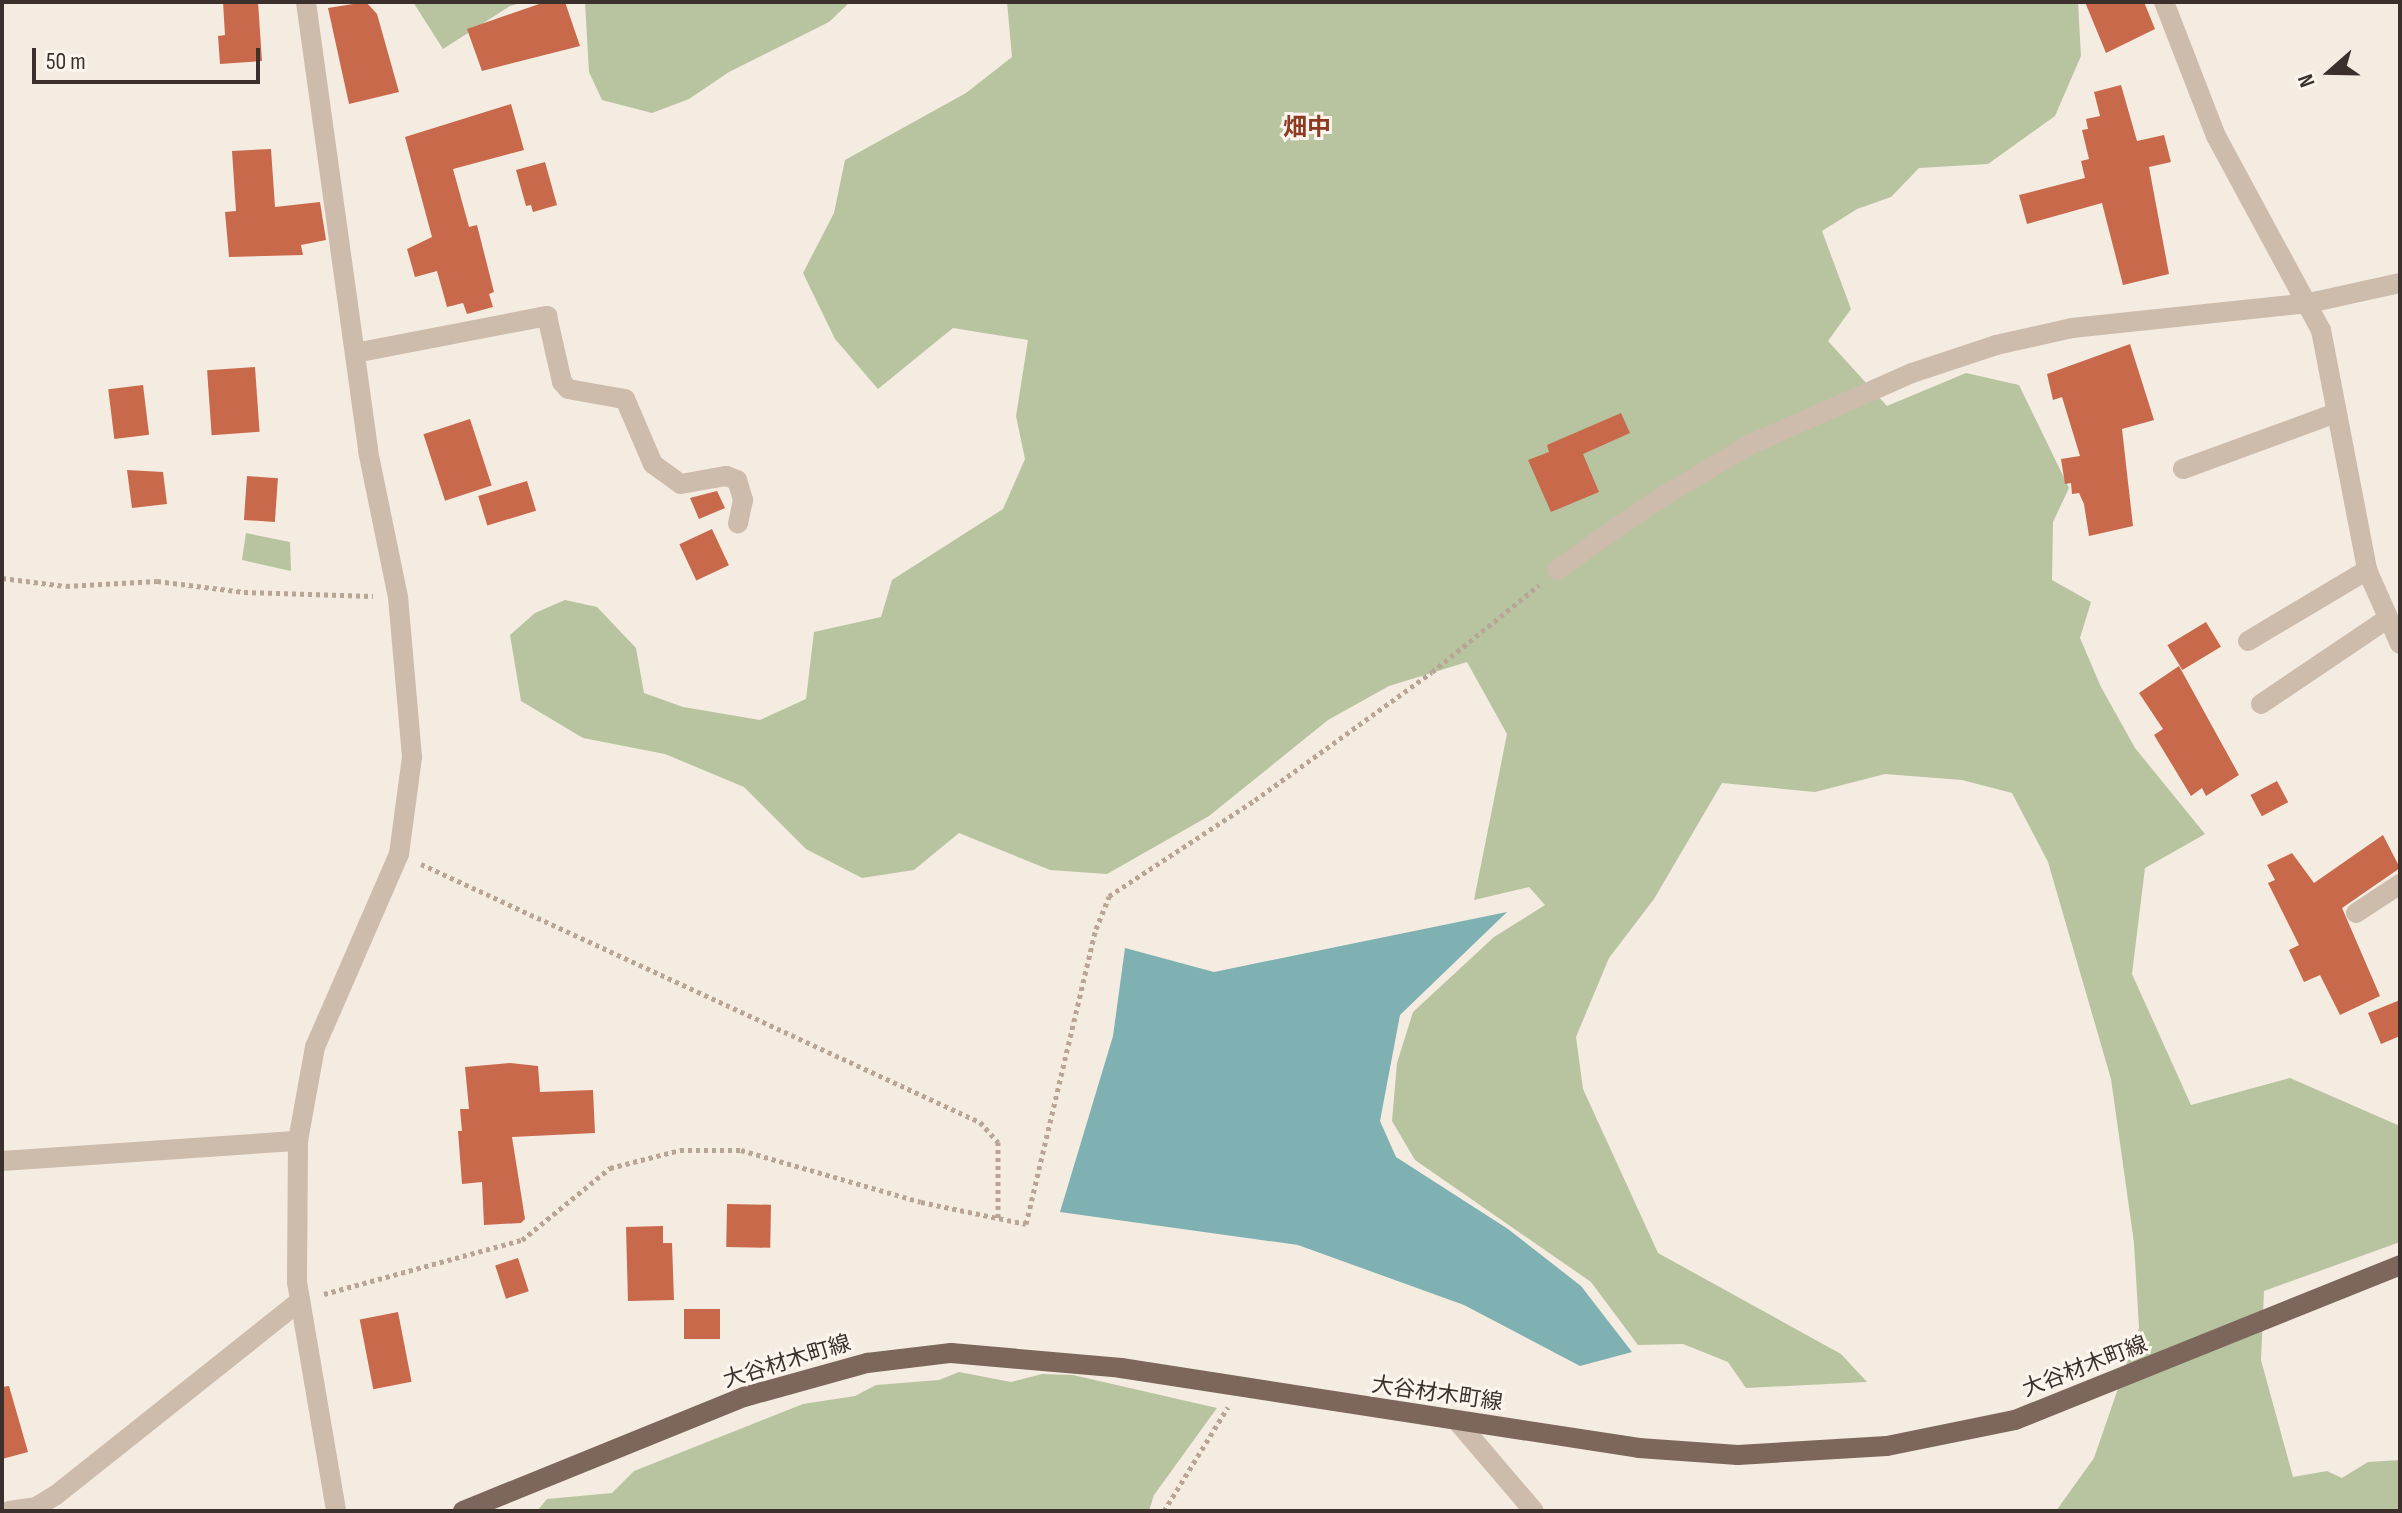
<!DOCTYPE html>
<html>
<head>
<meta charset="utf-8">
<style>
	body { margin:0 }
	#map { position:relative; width:2402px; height:1513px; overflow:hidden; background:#f4ebe1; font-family:"Sofia Sans Condensed","Noto Sans JP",sans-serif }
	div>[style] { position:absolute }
	.green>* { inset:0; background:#b8c4a0 }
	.water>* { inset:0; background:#7fb0b2 }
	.building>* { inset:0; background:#c8694b; transform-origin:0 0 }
	.path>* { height:5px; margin-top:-2.5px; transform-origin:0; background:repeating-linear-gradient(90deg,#b9a596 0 4px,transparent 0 8px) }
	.minor>* { height:20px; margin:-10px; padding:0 10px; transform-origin:10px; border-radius:10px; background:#cdbbac }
	.major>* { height:20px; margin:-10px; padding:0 10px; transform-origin:10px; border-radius:10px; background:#7d675c }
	span { translate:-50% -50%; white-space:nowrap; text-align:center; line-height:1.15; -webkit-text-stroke:6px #fbf5ee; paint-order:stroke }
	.street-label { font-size:22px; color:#3b302b }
	.neighbourhood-label { font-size:24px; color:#8c3b22; font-weight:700 }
	.frame { position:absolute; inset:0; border:4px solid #3b302b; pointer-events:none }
	.north { position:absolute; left:2290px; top:32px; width:80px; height:80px; -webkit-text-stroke:6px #fbf5ee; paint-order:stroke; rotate:250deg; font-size:22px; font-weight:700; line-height:32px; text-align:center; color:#3b302b }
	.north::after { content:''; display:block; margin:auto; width:28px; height:36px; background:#3b302b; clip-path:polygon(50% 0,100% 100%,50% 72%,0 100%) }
	.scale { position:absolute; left:32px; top:48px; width:228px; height:36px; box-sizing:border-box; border:4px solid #3b302b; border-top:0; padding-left:10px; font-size:24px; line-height:28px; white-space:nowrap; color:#3b302b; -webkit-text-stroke:6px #fbf5ee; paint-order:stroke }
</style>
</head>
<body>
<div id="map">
	<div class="green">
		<i style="clip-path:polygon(413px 2px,525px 2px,510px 6px,443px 49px)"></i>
		<i style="clip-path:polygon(585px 2px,850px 2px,829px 22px,729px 72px,689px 99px,652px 113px,602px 100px,589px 72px)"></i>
		<i style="clip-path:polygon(1007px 2px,2078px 2px,2081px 56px,2055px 116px,1988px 164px,1919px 168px,1891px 197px,1857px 209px,1822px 231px,1851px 309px,1828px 341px,1887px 406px,1966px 373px,2019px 385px,2069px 488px,2053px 522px,2052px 580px,2091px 602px,2080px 638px,2101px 687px,2135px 748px,2205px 834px,2145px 868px,2132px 974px,2191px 1105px,2290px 1078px,2400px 1126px,2400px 1242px,2264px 1291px,2261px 1360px,2293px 1477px,2327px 1471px,2342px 1478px,2368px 1462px,2400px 1460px,2400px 1511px,2056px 1511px,2094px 1458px,2139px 1328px,2134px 1243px,2111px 1079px,2048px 862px,2012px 793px,1962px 780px,1885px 774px,1815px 792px,1722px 783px,1654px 899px,1609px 958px,1576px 1037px,1583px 1089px,1658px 1253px,1841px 1354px,1867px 1382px,1746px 1388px,1728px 1362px,1683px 1344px,1638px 1345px,1591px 1282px,1415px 1160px,1392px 1121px,1397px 1063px,1413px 1012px,1494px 937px,1545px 905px,1529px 887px,1474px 900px,1507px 734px,1467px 662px,1389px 686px,1328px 720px,1209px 816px,1107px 874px,1050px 870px,959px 833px,914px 870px,862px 878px,806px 849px,744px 787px,665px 754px,583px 738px,521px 701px,510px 635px,535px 613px,565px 600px,597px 607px,636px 648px,644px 693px,683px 707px,760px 720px,806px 699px,814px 632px,881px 617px,892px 580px,1003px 509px,1025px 459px,1016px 416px,1028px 340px,953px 328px,878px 389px,835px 339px,803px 273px,834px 213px,845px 160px,966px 93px,1012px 57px)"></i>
		<i style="clip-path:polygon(246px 533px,290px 542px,291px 571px,242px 560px)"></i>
		<i style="clip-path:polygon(959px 1372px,1011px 1382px,1042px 1374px,1073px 1375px,1217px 1408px,1154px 1495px,1149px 1511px,537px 1511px,547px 1499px,612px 1493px,634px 1471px,803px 1404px,855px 1396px,876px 1385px,939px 1380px)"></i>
	</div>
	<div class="water">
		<i style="clip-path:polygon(1507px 912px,1400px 1015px,1380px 1121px,1396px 1157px,1508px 1229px,1581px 1286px,1632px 1352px,1580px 1366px,1464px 1305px,1298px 1245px,1060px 1212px,1113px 1036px,1125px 948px,1214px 972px)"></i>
	</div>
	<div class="building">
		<i style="clip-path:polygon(223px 2px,258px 2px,262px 61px,220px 64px,218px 36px,225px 35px)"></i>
		<i style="clip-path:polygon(366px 2px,377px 14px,399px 92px,349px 104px,328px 8px)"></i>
		<i style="clip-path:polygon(545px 2px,565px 2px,580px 46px,482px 71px,467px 29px)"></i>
		<i style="clip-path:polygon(2085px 2px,2144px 2px,2155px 29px,2106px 53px)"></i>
		<i style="clip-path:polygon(2121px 85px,2137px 141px,2164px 135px,2171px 162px,2149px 167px,2169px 274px,2123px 285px,2102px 203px,2027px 224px,2019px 195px,2085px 178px,2081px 161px,2089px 159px,2082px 130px,2088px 129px,2086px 119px,2100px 116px,2094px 92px)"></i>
		<i style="clip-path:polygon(511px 104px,524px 150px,453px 169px,469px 227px,477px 225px,494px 292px,489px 294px,493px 307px,467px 314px,463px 303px,447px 307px,437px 271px,415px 277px,407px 249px,432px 237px,405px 137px)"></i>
		<i style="clip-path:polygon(271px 149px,275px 207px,320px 202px,326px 240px,301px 245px,303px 255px,229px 257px,225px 212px,236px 211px,232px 151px)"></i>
		<i style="clip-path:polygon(545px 162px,557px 205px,533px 212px,531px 205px,526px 206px,516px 170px)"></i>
		<i style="clip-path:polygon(2130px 344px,2154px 420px,2122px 429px,2133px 526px,2089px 536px,2084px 504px,2079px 493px,2072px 494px,2071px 483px,2065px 484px,2061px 459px,2080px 456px,2062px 397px,2053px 400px,2047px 374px)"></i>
		<i style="left:255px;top:367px;width:65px;height:48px;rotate:86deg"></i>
		<i style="left:143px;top:385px;width:50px;height:35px;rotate:83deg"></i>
		<i style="clip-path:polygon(1621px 413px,1630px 433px,1583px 454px,1599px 492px,1551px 512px,1528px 460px,1549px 452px,1547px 445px)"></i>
		<i style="left:470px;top:419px;width:70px;height:49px;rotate:72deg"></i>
		<i style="clip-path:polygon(127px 470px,163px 472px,167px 504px,132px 508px)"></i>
		<i style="left:247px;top:476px;width:31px;height:44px;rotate:4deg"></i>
		<i style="left:527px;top:481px;width:31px;height:51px;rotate:73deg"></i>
		<i style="clip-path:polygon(717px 491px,725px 508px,699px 519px,690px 498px)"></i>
		<i style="left:712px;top:529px;width:40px;height:36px;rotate:65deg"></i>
		<i style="left:2206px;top:622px;width:29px;height:45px;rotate:59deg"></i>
		<i style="clip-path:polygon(2179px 666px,2239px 775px,2206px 796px,2202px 788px,2191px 796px,2154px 735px,2163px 729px,2139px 693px)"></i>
		<i style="left:2277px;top:781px;width:24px;height:30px;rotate:62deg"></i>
		<i style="clip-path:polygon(2383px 835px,2400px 868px,2342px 908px,2380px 996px,2340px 1015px,2320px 975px,2304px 982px,2289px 950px,2299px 945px,2268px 883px,2275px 880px,2267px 865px,2292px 853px,2314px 883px)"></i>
		<i style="clip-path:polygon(2400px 1000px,2400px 1036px,2381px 1044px,2368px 1013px)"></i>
		<i style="clip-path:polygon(510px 1063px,538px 1066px,540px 1092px,593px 1090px,595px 1133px,512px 1137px,525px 1219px,521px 1223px,484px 1225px,482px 1182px,462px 1184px,458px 1131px,462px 1131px,460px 1109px,469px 1109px,465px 1067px)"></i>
		<i style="left:727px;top:1204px;width:44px;height:43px;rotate:1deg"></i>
		<i style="clip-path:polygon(663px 1226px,663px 1243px,672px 1243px,674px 1300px,628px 1301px,626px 1227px)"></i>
		<i style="left:518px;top:1258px;width:35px;height:24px;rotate:72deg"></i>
		<i style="left:684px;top:1309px;width:36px;height:30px"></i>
		<i style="left:398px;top:1312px;width:71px;height:39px;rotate:79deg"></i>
		<i style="clip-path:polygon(9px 1386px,28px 1452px,2px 1459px,2px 1387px)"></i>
	</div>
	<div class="path">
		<i style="left:2px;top:578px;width:64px;rotate:7.1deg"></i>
		<i style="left:66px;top:586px;width:91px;rotate:-3.1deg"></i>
		<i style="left:157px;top:581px;width:88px;rotate:7.2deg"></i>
		<i style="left:244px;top:592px;width:129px;rotate:1.8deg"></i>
		<i style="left:421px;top:864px;width:616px;rotate:24.78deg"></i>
		<i style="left:980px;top:1122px;width:27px;rotate:48deg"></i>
		<i style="left:998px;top:1142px;width:76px;rotate:90deg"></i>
		<i style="left:324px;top:1294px;width:205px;rotate:-15.3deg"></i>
		<i style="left:522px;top:1240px;width:114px;rotate:-39.3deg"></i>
		<i style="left:610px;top:1168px;width:72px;rotate:-14.4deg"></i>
		<i style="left:680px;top:1150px;width:61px"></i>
		<i style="left:741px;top:1150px;width:187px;rotate:16.1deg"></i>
		<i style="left:921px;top:1202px;width:107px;rotate:11.8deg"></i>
		<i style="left:1026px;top:1224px;width:303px;rotate:-76.7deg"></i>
		<i style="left:1096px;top:929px;width:35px;rotate:-68deg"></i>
		<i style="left:1109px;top:896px;width:175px;rotate:-33.3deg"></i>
		<i style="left:1255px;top:800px;width:218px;rotate:-35.9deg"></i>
		<i style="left:1432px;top:672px;width:138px;rotate:-39.1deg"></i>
		<i style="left:1164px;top:1511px;width:122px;rotate:-58.4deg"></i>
	</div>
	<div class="minor">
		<i style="left:306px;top:2px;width:453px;rotate:82.1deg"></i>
		<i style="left:368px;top:451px;width:149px;rotate:78.4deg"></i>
		<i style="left:398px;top:597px;width:161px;rotate:85deg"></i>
		<i style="left:412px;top:757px;width:98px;rotate:97.6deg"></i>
		<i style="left:399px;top:854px;width:210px;rotate:113.5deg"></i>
		<i style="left:315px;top:1047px;width:96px;rotate:100.3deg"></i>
		<i style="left:298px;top:1141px;width:141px;rotate:90.4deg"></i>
		<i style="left:297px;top:1282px;width:232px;rotate:80.3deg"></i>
		<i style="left:2164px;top:2px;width:144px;rotate:68.8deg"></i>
		<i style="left:2216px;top:136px;width:221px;rotate:61.6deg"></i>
		<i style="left:2321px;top:330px;width:244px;rotate:79.1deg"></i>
		<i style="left:2367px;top:570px;width:81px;rotate:66deg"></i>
		<i style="left:355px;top:353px;width:196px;rotate:-10.9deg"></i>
		<i style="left:547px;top:316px;width:68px;rotate:77.2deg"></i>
		<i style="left:562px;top:382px;width:9px;rotate:49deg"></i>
		<i style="left:568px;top:389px;width:58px;rotate:10deg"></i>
		<i style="left:625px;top:399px;width:71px;rotate:66.7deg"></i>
		<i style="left:653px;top:464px;width:34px;rotate:36deg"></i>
		<i style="left:681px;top:484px;width:46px;rotate:-10.1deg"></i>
		<i style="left:726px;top:476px;width:12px;rotate:20deg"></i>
		<i style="left:737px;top:480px;width:21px;rotate:73deg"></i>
		<i style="left:743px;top:500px;width:24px;rotate:102deg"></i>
		<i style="left:2183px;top:469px;width:163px;rotate:-20.1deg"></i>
		<i style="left:1557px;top:570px;width:113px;rotate:-35.2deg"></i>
		<i style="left:1649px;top:505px;width:114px;rotate:-31deg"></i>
		<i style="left:1747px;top:446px;width:180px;rotate:-23.9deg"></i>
		<i style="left:1912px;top:373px;width:89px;rotate:-18.4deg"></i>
		<i style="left:1996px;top:345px;width:78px;rotate:-12.6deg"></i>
		<i style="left:2072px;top:328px;width:238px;rotate:-6deg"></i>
		<i style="left:2309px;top:303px;width:93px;rotate:-12.4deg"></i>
		<i style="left:2248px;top:641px;width:139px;rotate:-30.8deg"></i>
		<i style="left:2261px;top:704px;width:152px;rotate:-34deg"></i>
		<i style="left:2356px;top:913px;width:53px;rotate:-33.4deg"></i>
		<i style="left:2px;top:1161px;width:297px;rotate:-3.9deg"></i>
		<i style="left:1457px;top:1421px;width:118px;rotate:49.5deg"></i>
		<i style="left:9px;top:1511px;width:27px;rotate:-8deg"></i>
		<i style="left:36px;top:1507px;width:23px;rotate:-31deg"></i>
		<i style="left:56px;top:1495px;width:312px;rotate:-38.5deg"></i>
	</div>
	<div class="major">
		<i style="left:463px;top:1511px;width:303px;rotate:-22.1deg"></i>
		<i style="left:744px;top:1397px;width:128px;rotate:-15.5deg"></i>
		<i style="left:867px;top:1363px;width:85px;rotate:-6.8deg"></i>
		<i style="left:951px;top:1353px;width:171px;rotate:5deg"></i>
		<i style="left:1121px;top:1368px;width:524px;rotate:8.78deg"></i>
		<i style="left:1639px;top:1448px;width:99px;rotate:4deg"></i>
		<i style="left:1738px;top:1455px;width:149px;rotate:-3.5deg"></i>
		<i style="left:1887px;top:1446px;width:131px;rotate:-11.5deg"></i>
		<i style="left:2015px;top:1420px;width:415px;rotate:-21.9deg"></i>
	</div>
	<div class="street-label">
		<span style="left:787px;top:1362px;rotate:-17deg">大谷材木町線</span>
		<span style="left:2085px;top:1367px;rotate:-21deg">大谷材木町線</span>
		<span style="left:1437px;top:1394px;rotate:8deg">大谷材木町線</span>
	</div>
	<div class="neighbourhood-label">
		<span style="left:1307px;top:128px">畑中</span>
	</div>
	<div class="frame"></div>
	<div class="north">N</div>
	<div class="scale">50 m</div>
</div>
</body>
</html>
